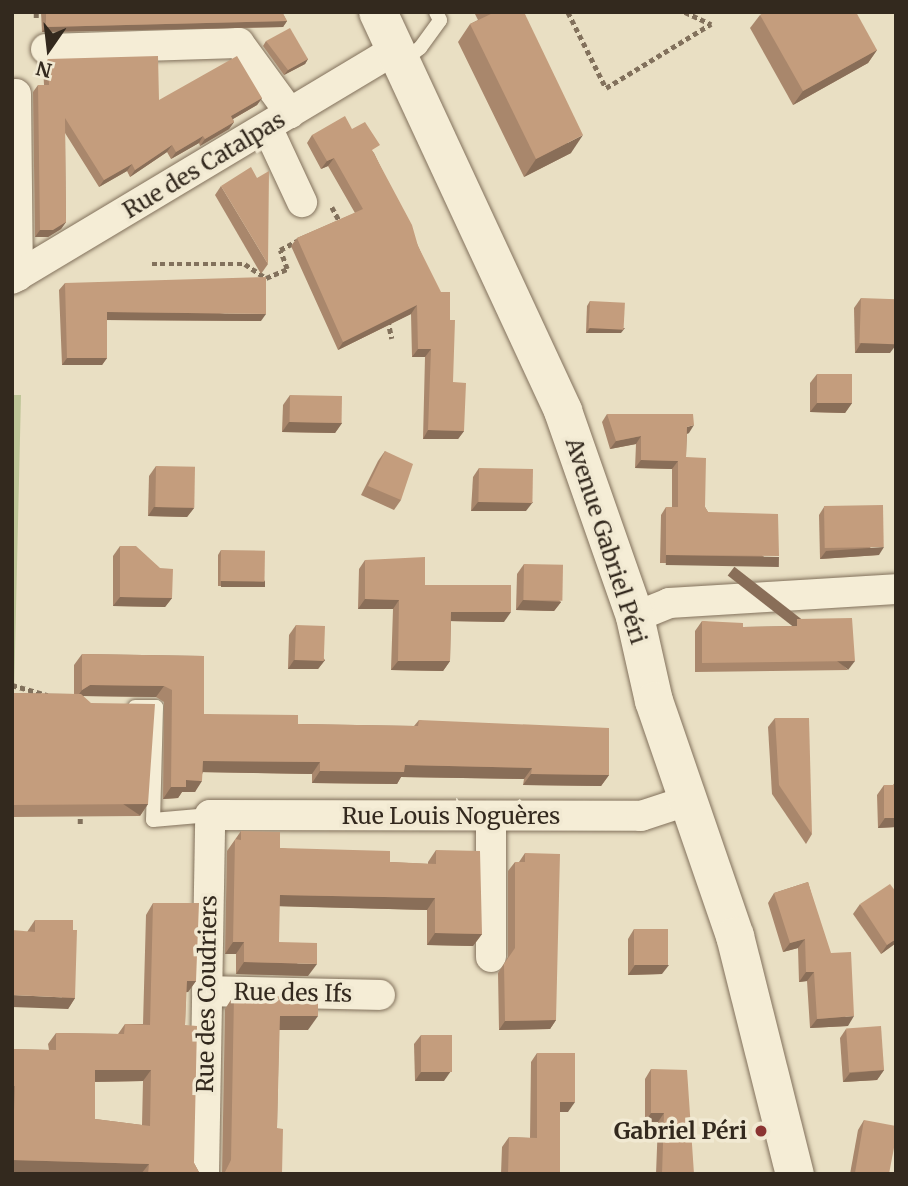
<!DOCTYPE html>
<html>
<head>
<meta charset="utf-8">
<style>
	body { margin:0 }
	#map { position:relative; width:908px; height:1186px; overflow:hidden; background:#e9dfc3; font-family:Merriweather,serif }
	div>[style] { position:absolute }
	.green>* { inset:0; background:#bfc698 }
	.path>* { height:4.5px; margin-top:-2.25px; transform-origin:0; background:repeating-linear-gradient(90deg,#82715c 0 5px,transparent 0 8.5px) }
	.roads { filter:drop-shadow(0 0 2px #82715c) drop-shadow(0 0 2px #82715c) }
	.lane>* { height:14px; margin:-7px; padding:0 7px; transform-origin:7px; border-radius:7px; background:#f5edd6 }
	.street>* { height:30px; margin:-15px; padding:0 15px; transform-origin:15px; border-radius:15px; background:#f5edd6 }
	.secondary>* { height:38px; margin:-19px; padding:0 19px; transform-origin:19px; border-radius:19px; background:#f5edd6 }
	.wall>* { inset:0; background:#a9876c }
	.shaded-wall>* { inset:0; background:#896e58; transform-origin:0 0 }
	.building>* { inset:0; background:#c49d7d; transform-origin:0 0 }
	.dots>* { width:19px; height:19px; translate:-50% -50%; box-sizing:border-box; border:4px solid #f1e9d2; border-radius:50% }
	span { translate:-50% -50%; white-space:nowrap; text-align:center; line-height:1.15; -webkit-text-stroke:7px #f1e9d2; paint-order:stroke }
	.street-label { font-size:23px; color:#33291e }
	.poi-label { font-size:23px; color:#33291e; font-weight:700 }
	.right { translate:-100% -50%; text-align:right }
	.frame { position:absolute; inset:0; border:14px solid #33291e; pointer-events:none }
	.north { position:absolute; left:14px; top:14px; width:70px; height:70px; -webkit-text-stroke:5px #f1e9d2; paint-order:stroke; rotate:194deg; font-size:19px; font-weight:700; line-height:28px; text-align:center; color:#33291e }
	.north::after { content:''; display:block; margin:auto; width:24px; height:32px; background:#33291e; clip-path:polygon(50% 0,100% 100%,50% 72%,0 100%) }
</style>
</head>
<body>
<div id="map">
	<div class="green">
		<i style="clip-path:polygon(12px 395px,21px 395px,14px 694px,12px 694px)"></i>
	</div>
	<div class="path">
		<i style="left:568px;top:12px;width:85px;rotate:63.4deg"></i>
		<i style="left:606px;top:88px;width:123px;rotate:-31.4deg"></i>
		<i style="left:685px;top:12px;width:29px;rotate:25deg"></i>
		<i style="left:36px;top:18px;width:6px;rotate:-90deg"></i>
		<i style="left:332px;top:207px;width:19px;rotate:62deg"></i>
		<i style="left:152px;top:264px;width:93px"></i>
		<i style="left:245px;top:264px;width:25px;rotate:34deg"></i>
		<i style="left:266px;top:278px;width:23px;rotate:-23deg"></i>
		<i style="left:287px;top:269px;width:20px;rotate:-110deg"></i>
		<i style="left:280px;top:250px;width:19px;rotate:-28deg"></i>
		<i style="left:388px;top:320px;width:19px;rotate:78deg"></i>
		<i style="left:12px;top:685px;width:37px;rotate:16deg"></i>
		<i style="left:80px;top:824px;width:11px;rotate:-90deg"></i>
	</div>
	<div class="roads">
		<div class="lane">
			<i style="left:402px;top:62px;width:23px;rotate:-38deg"></i>
			<i style="left:420px;top:48px;width:34px;rotate:-54deg"></i>
			<i style="left:440px;top:20px;width:9px;rotate:-117deg"></i>
			<i style="left:135px;top:707px;width:21px"></i>
			<i style="left:156px;top:707px;width:113px;rotate:91.5deg"></i>
			<i style="left:153px;top:820px;width:57px;rotate:-5deg"></i>
		</div>
		<div class="street">
			<i style="left:46px;top:49px;width:193px;rotate:-1.8deg"></i>
			<i style="left:239px;top:43px;width:87px;rotate:53.9deg"></i>
			<i style="left:16px;top:94px;width:182px;rotate:89.4deg"></i>
			<i style="left:267px;top:127px;width:83px;rotate:65deg"></i>
			<i style="left:12px;top:279px;width:446px;rotate:-30.9deg"></i>
			<i style="left:635px;top:617px;width:37px;rotate:-22deg"></i>
			<i style="left:669px;top:603px;width:227px;rotate:-3.5deg"></i>
			<i style="left:491px;top:957px;width:141px;rotate:-90deg"></i>
			<i style="left:207px;top:991px;width:173px;rotate:1.3deg"></i>
			<i style="left:204px;top:1174px;width:359px;rotate:-89deg"></i>
			<i style="left:210px;top:815px;width:431px;rotate:0.1deg"></i>
			<i style="left:641px;top:816px;width:52px;rotate:-18.1deg"></i>
		</div>
		<div class="secondary">
			<i style="left:378px;top:12px;width:440px;rotate:65.1deg"></i>
			<i style="left:563px;top:411px;width:218px;rotate:70.7deg"></i>
			<i style="left:635px;top:617px;width:86px;rotate:77.3deg"></i>
			<i style="left:654px;top:701px;width:249px;rotate:71deg"></i>
			<i style="left:735px;top:936px;width:245px;rotate:75.9deg"></i>
		</div>
	</div>
	<div class="wall">
		<i style="clip-path:polygon(41px 12px,282px 12px,287px 21px,283px 27px,42px 32px)"></i>
		<i style="clip-path:polygon(474px 12px,524px 12px,571px 153px,524px 177px,458px 42px,470px 24px,478px 20px)"></i>
		<i style="clip-path:polygon(760px 15px,877px 50px,868px 63px,793px 105px,750px 28px)"></i>
		<i style="clip-path:polygon(266px 41px,308px 59px,305px 64px,284px 75px,263px 46px)"></i>
		<i style="clip-path:polygon(48px 59px,159px 100px,262px 98px,257px 105px,233px 119px,234px 122px,229px 129px,200px 146px,199px 143px,171px 159px,167px 152px,130px 177px,127px 171px,99px 187px,65px 133px,66px 222px,61px 229px,48px 237px,35px 237px,33px 92px,38px 85px,44px 85px,43px 66px)"></i>
		<i style="clip-path:polygon(352px 129px,374px 153px,418px 246px,450px 320px,453px 382px,464px 431px,458px 439px,423px 439px,425px 357px,412px 357px,411px 314px,338px 350px,291px 246px,297px 238px,355px 213px,328px 166px,321px 169px,307px 143px,312px 135px)"></i>
		<i style="clip-path:polygon(221px 186px,268px 264px,261px 274px,215px 195px)"></i>
		<i style="clip-path:polygon(65px 283px,261px 321px,107px 320px,107px 358px,102px 365px,62px 365px,59px 290px)"></i>
		<i style="clip-path:polygon(861px 298px,890px 353px,855px 353px,854px 308px)"></i>
		<i style="clip-path:polygon(590px 301px,621px 333px,586px 333px,587px 306px)"></i>
		<i style="clip-path:polygon(817px 374px,852px 403px,845px 413px,810px 412px,810px 383px)"></i>
		<i style="clip-path:polygon(290px 395px,342px 423px,335px 433px,282px 432px,283px 405px)"></i>
		<i style="clip-path:polygon(607px 414px,689px 433px,687px 434px,686px 457px,705px 507px,708px 512px,773px 564px,660px 563px,661px 515px,666px 507px,672px 507px,672px 469px,635px 468px,636px 444px,610px 449px,602px 422px)"></i>
		<i style="clip-path:polygon(896px 419px,896px 469px,895px 469px,894px 421px)"></i>
		<i style="clip-path:polygon(385px 451px,401px 500px,394px 510px,361px 495px,378px 461px)"></i>
		<i style="clip-path:polygon(156px 466px,194px 508px,187px 517px,148px 516px,149px 476px)"></i>
		<i style="clip-path:polygon(479px 468px,526px 511px,471px 511px,473px 477px)"></i>
		<i style="clip-path:polygon(824px 507px,879px 555px,820px 559px,819px 515px)"></i>
		<i style="clip-path:polygon(120px 546px,172px 598px,165px 607px,113px 606px,113px 556px)"></i>
		<i style="clip-path:polygon(221px 550px,265px 581px,262px 586px,218px 586px,218px 555px)"></i>
		<i style="clip-path:polygon(365px 560px,425px 585px,504px 622px,451px 621px,450px 661px,443px 671px,391px 670px,393px 609px,358px 609px,359px 569px)"></i>
		<i style="clip-path:polygon(524px 564px,561px 602px,554px 611px,516px 610px,517px 574px)"></i>
		<i style="clip-path:polygon(797px 619px,848px 670px,695px 672px,695px 631px,702px 621px,743px 627px,792px 626px)"></i>
		<i style="clip-path:polygon(296px 625px,325px 660px,318px 669px,288px 669px,289px 635px)"></i>
		<i style="clip-path:polygon(82px 654px,204px 656px,204px 714px,298px 724px,414px 726px,419px 720px,609px 775px,601px 786px,523px 785px,524px 779px,401px 777px,397px 784px,312px 783px,312px 774px,203px 772px,195px 792px,182px 792px,178px 798px,163px 799px,164px 702px,156px 697px,83px 696px,148px 804px,140px 816px,12px 817px,12px 693px,74px 694px,74px 665px)"></i>
		<i style="clip-path:polygon(775px 718px,812px 834px,806px 844px,772px 794px,768px 727px)"></i>
		<i style="clip-path:polygon(896px 781px,896px 827px,878px 828px,877px 795px,884px 785px,893px 785px)"></i>
		<i style="clip-path:polygon(241px 831px,280px 848px,390px 862px,428px 864px,428px 862px,436px 850px,482px 934px,473px 946px,427px 945px,427px 910px,279px 906px,279px 942px,308px 976px,236px 974px,236px 954px,225px 954px,227px 851px)"></i>
		<i style="clip-path:polygon(525px 853px,556px 1020px,550px 1029px,499px 1030px,498px 973px,508px 957px,508px 871px,515px 862px,519px 862px)"></i>
		<i style="clip-path:polygon(808px 882px,848px 1026px,810px 1028px,807px 981px,799px 982px,798px 948px,783px 952px,768px 903px,774px 893px)"></i>
		<i style="clip-path:polygon(evenodd,153px 903px,196px 981px,188px 992px,186px 992px,185px 1025px,194px 1163px,200px 1174px,103px 1174px,12px 1172px,12px 1049px,49px 1050px,48px 1044px,56px 1033px,118px 1034px,125px 1024px,143px 1024px,146px 915px,153px 903px,143px 1081px,142px 1125px,95px 1119px,95px 1082px,143px 1081px)"></i>
		<i style="clip-path:polygon(860px 904px,896px 943px,881px 954px,853px 914px)"></i>
		<i style="clip-path:polygon(35px 920px,73px 930px,75px 998px,68px 1009px,27px 932px)"></i>
		<i style="clip-path:polygon(634px 929px,662px 974px,628px 975px,628px 939px)"></i>
		<i style="clip-path:polygon(234px 995px,308px 1030px,279px 1030px,277px 1128px,282px 1174px,222px 1174px,225px 1009px)"></i>
		<i style="clip-path:polygon(846px 1029px,884px 1070px,877px 1080px,843px 1082px,840px 1038px)"></i>
		<i style="clip-path:polygon(421px 1035px,444px 1081px,415px 1081px,414px 1044px)"></i>
		<i style="clip-path:polygon(537px 1053px,568px 1112px,560px 1112px,560px 1174px,501px 1174px,502px 1147px,509px 1137px,530px 1138px,531px 1062px)"></i>
		<i style="clip-path:polygon(651px 1069px,694px 1174px,656px 1174px,658px 1122px,645px 1122px,645px 1079px)"></i>
		<i style="clip-path:polygon(864px 1120px,889px 1174px,850px 1174px,858px 1130px)"></i>
	</div>
	<div class="shaded-wall">
		<i style="clip-path:polygon(287px 21px,283px 27px,42px 32px,46px 27px)"></i>
		<i style="clip-path:polygon(877px 50px,868px 63px,793px 105px,803px 91px)"></i>
		<i style="clip-path:polygon(308px 59px,305px 64px,284px 75px,288px 70px)"></i>
		<i style="clip-path:polygon(262px 98px,257px 105px,226px 123px,231px 116px)"></i>
		<i style="clip-path:polygon(234px 122px,229px 129px,200px 146px,205px 139px)"></i>
		<i style="clip-path:polygon(583px 135px,571px 153px,524px 177px,536px 159px)"></i>
		<i style="clip-path:polygon(203px 136px,199px 143px,171px 159px,176px 152px)"></i>
		<i style="clip-path:polygon(172px 145px,167px 152px,130px 177px,135px 170px)"></i>
		<i style="clip-path:polygon(334px 158px,328px 166px,321px 169px,327px 161px)"></i>
		<i style="clip-path:polygon(132px 164px,127px 171px,99px 187px,104px 180px)"></i>
		<i style="clip-path:polygon(66px 222px,61px 229px,48px 237px,35px 237px,40px 230px)"></i>
		<i style="clip-path:polygon(417px 305px,411px 314px,338px 350px,343px 342px)"></i>
		<i style="clip-path:polygon(107px 312px,266px 314px,261px 321px,102px 320px)"></i>
		<i style="clip-path:polygon(590px 328px,625px 328px,621px 333px,586px 333px)"></i>
		<i style="clip-path:polygon(861px 343px,896px 343px,896px 345px,890px 353px,855px 353px)"></i>
		<i style="clip-path:polygon(418px 349px,431px 349px,425px 357px,412px 357px)"></i>
		<i style="clip-path:polygon(67px 358px,107px 358px,102px 365px,62px 365px)"></i>
		<i style="clip-path:polygon(817px 403px,852px 403px,845px 413px,810px 412px)"></i>
		<i style="clip-path:polygon(289px 422px,342px 423px,335px 433px,282px 432px)"></i>
		<i style="clip-path:polygon(694px 425px,689px 433px,682px 435px,687px 427px)"></i>
		<i style="clip-path:polygon(428px 430px,464px 431px,458px 439px,423px 439px)"></i>
		<i style="clip-path:polygon(641px 436px,636px 444px,610px 449px,616px 441px)"></i>
		<i style="clip-path:polygon(641px 460px,678px 461px,672px 469px,635px 468px)"></i>
		<i style="clip-path:polygon(478px 502px,533px 502px,526px 511px,471px 511px)"></i>
		<i style="clip-path:polygon(154px 507px,194px 508px,187px 517px,148px 516px)"></i>
		<i style="clip-path:polygon(884px 547px,879px 555px,820px 559px,826px 551px)"></i>
		<i style="left:666px;top:555px;width:113px;height:10px;rotate:1deg"></i>
		<i style="left:221px;top:581px;width:44px;height:6px"></i>
		<i style="clip-path:polygon(120px 597px,172px 598px,165px 607px,113px 606px)"></i>
		<i style="clip-path:polygon(365px 599px,399px 600px,393px 609px,358px 609px)"></i>
		<i style="clip-path:polygon(523px 600px,561px 602px,554px 611px,516px 610px)"></i>
		<i style="clip-path:polygon(451px 612px,511px 612px,504px 622px,445px 621px)"></i>
		<i style="clip-path:polygon(294px 660px,325px 660px,318px 669px,288px 669px)"></i>
		<i style="clip-path:polygon(398px 661px,450px 661px,443px 671px,391px 670px)"></i>
		<i style="left:855px;top:661px;width:11px;height:153px;rotate:128deg"></i>
		<i style="clip-path:polygon(90px 685px,164px 686px,156px 697px,82px 696px,74px 701px,82px 690px)"></i>
		<i style="clip-path:polygon(203px 761px,320px 762px,312px 774px,195px 772px)"></i>
		<i style="clip-path:polygon(405px 765px,532px 768px,524px 779px,401px 777px,397px 784px,312px 783px,320px 771px)"></i>
		<i style="clip-path:polygon(531px 774px,609px 775px,601px 786px,523px 785px)"></i>
		<i style="clip-path:polygon(186px 780px,202px 781px,195px 792px,182px 792px,178px 798px,163px 799px,171px 787px)"></i>
		<i style="left:148px;top:804px;width:14px;height:136px;rotate:124deg"></i>
		<i style="clip-path:polygon(885px 818px,896px 818px,896px 827px,878px 828px)"></i>
		<i style="clip-path:polygon(280px 895px,435px 898px,427px 910px,271px 906px)"></i>
		<i style="clip-path:polygon(435px 933px,482px 934px,473px 946px,427px 945px)"></i>
		<i style="clip-path:polygon(805px 939px,798px 948px,783px 952px,790px 943px)"></i>
		<i style="clip-path:polygon(896px 939px,896px 943px,881px 954px,887px 945px)"></i>
		<i style="clip-path:polygon(233px 942px,244px 942px,236px 954px,225px 954px)"></i>
		<i style="clip-path:polygon(244px 962px,317px 964px,308px 976px,236px 974px)"></i>
		<i style="clip-path:polygon(635px 965px,669px 965px,662px 974px,628px 975px)"></i>
		<i style="clip-path:polygon(806px 972px,814px 972px,807px 981px,799px 982px)"></i>
		<i style="clip-path:polygon(187px 981px,196px 981px,188px 992px,179px 993px)"></i>
		<i style="clip-path:polygon(12px 995px,75px 998px,68px 1009px,12px 1007px)"></i>
		<i style="clip-path:polygon(280px 1016px,318px 1016px,308px 1030px,270px 1030px)"></i>
		<i style="clip-path:polygon(854px 1016px,848px 1026px,810px 1028px,817px 1019px)"></i>
		<i style="clip-path:polygon(556px 1020px,550px 1029px,499px 1030px,505px 1021px)"></i>
		<i style="clip-path:polygon(95px 1070px,151px 1070px,143px 1081px,87px 1082px)"></i>
		<i style="clip-path:polygon(884px 1070px,877px 1080px,843px 1082px,850px 1073px)"></i>
		<i style="clip-path:polygon(451px 1071px,444px 1081px,415px 1081px,421px 1072px)"></i>
		<i style="clip-path:polygon(560px 1102px,575px 1102px,568px 1112px,553px 1112px)"></i>
		<i style="clip-path:polygon(651px 1113px,664px 1113px,658px 1122px,645px 1122px)"></i>
		<i style="clip-path:polygon(12px 1160px,149px 1164px,141px 1174px,12px 1172px)"></i>
	</div>
	<div class="building">
		<i style="clip-path:polygon(46px 12px,282px 12px,287px 21px,46px 27px)"></i>
		<i style="clip-path:polygon(495px 12px,524px 12px,583px 135px,536px 159px,470px 24px)"></i>
		<i style="clip-path:polygon(764px 12px,856px 12px,877px 50px,803px 91px,760px 15px)"></i>
		<i style="clip-path:polygon(290px 28px,308px 59px,288px 70px,266px 41px)"></i>
		<i style="clip-path:polygon(158px 56px,159px 100px,237px 56px,262px 98px,231px 116px,234px 122px,205px 139px,203px 136px,176px 152px,172px 145px,135px 170px,132px 164px,104px 180px,65px 118px,66px 222px,53px 230px,40px 230px,38px 85px,49px 85px,48px 59px)"></i>
		<i style="clip-path:polygon(345px 116px,352px 129px,365px 122px,380px 145px,372px 150px,412px 225px,418px 246px,441px 292px,450px 292px,450px 320px,455px 320px,453px 382px,466px 383px,464px 431px,428px 430px,431px 349px,418px 349px,417px 305px,343px 342px,297px 238px,363px 209px,334px 158px,327px 161px,312px 135px)"></i>
		<i style="clip-path:polygon(251px 167px,257px 178px,269px 171px,268px 264px,221px 186px)"></i>
		<i style="clip-path:polygon(266px 277px,266px 314px,107px 312px,107px 358px,67px 358px,65px 283px)"></i>
		<i style="left:861px;top:298px;width:35px;height:45px;rotate:2deg"></i>
		<i style="left:590px;top:301px;width:35px;height:27px;rotate:3deg"></i>
		<i style="left:817px;top:374px;width:35px;height:29px"></i>
		<i style="left:290px;top:395px;width:52px;height:27px;rotate:1deg"></i>
		<i style="clip-path:polygon(607px 414px,693px 414px,694px 425px,687px 427px,686px 457px,706px 458px,705px 507px,708px 512px,778px 514px,779px 556px,666px 555px,666px 507px,678px 507px,678px 461px,641px 460px,641px 436px,616px 441px)"></i>
		<i style="clip-path:polygon(385px 451px,413px 464px,401px 500px,368px 486px)"></i>
		<i style="left:156px;top:466px;width:39px;height:41px;rotate:1deg"></i>
		<i style="left:479px;top:468px;width:54px;height:34px;rotate:1deg"></i>
		<i style="left:883px;top:505px;width:42px;height:59px;rotate:89deg"></i>
		<i style="clip-path:polygon(120px 546px,136px 546px,160px 568px,173px 569px,172px 598px,120px 597px)"></i>
		<i style="left:221px;top:550px;width:44px;height:31px;rotate:1deg"></i>
		<i style="clip-path:polygon(425px 557px,425px 585px,511px 585px,511px 612px,451px 612px,450px 661px,398px 661px,399px 600px,365px 599px,365px 560px)"></i>
		<i style="left:524px;top:564px;width:39px;height:36px;rotate:1deg"></i>
		<i style="clip-path:polygon(852px 618px,855px 661px,702px 663px,702px 621px,743px 623px,743px 627px,797px 626px,797px 619px)"></i>
		<i style="left:296px;top:625px;width:29px;height:35px;rotate:2deg"></i>
		<i style="clip-path:polygon(82px 654px,204px 656px,204px 714px,298px 715px,298px 724px,418px 726px,419px 720px,609px 728px,609px 775px,531px 774px,532px 768px,405px 765px,404px 772px,320px 771px,320px 762px,203px 761px,202px 781px,186px 780px,186px 787px,171px 787px,172px 690px,164px 686px,90px 685px,82px 690px)"></i>
		<i style="clip-path:polygon(12px 693px,81px 694px,91px 703px,155px 704px,148px 804px,12px 805px)"></i>
		<i style="clip-path:polygon(775px 718px,809px 718px,812px 834px,779px 785px)"></i>
		<i style="left:884px;top:785px;width:12px;height:33px"></i>
		<i style="clip-path:polygon(241px 831px,280px 832px,280px 848px,390px 851px,390px 862px,436px 864px,436px 850px,480px 851px,482px 934px,435px 933px,435px 898px,280px 895px,279px 942px,317px 943px,317px 964px,244px 962px,244px 942px,233px 942px,235px 839px,241px 840px)"></i>
		<i style="clip-path:polygon(525px 853px,560px 854px,556px 1020px,505px 1021px,504px 964px,515px 948px,515px 862px,525px 862px)"></i>
		<i style="clip-path:polygon(808px 882px,831px 953px,851px 952px,854px 1016px,817px 1019px,814px 972px,806px 972px,805px 939px,790px 943px,774px 893px)"></i>
		<i style="clip-path:polygon(890px 884px,896px 892px,896px 939px,887px 945px,860px 904px)"></i>
		<i style="clip-path:polygon(evenodd,153px 903px,199px 903px,196px 981px,187px 981px,185px 1025px,197px 1026px,194px 1163px,200px 1174px,148px 1174px,149px 1164px,12px 1160px,15px 1086px,12px 1086px,12px 1049px,56px 1050px,56px 1033px,124px 1034px,125px 1024px,150px 1025px,153px 903px,95px 1070px,151px 1070px,150px 1126px,95px 1119px,95px 1070px)"></i>
		<i style="clip-path:polygon(35px 920px,73px 920px,73px 930px,77px 930px,75px 998px,12px 995px,12px 930px,35px 932px)"></i>
		<i style="left:634px;top:929px;width:34px;height:36px"></i>
		<i style="clip-path:polygon(234px 995px,318px 997px,318px 1016px,280px 1016px,277px 1128px,283px 1129px,282px 1174px,224px 1174px,231px 1160px)"></i>
		<i style="left:881px;top:1026px;width:44px;height:35px;rotate:86deg"></i>
		<i style="left:421px;top:1035px;width:31px;height:37px"></i>
		<i style="clip-path:polygon(537px 1053px,575px 1053px,575px 1102px,560px 1102px,560px 1174px,508px 1174px,509px 1137px,537px 1138px)"></i>
		<i style="clip-path:polygon(651px 1069px,687px 1070px,694px 1174px,662px 1174px,664px 1113px,651px 1113px)"></i>
		<i style="clip-path:polygon(864px 1120px,896px 1126px,896px 1137px,889px 1174px,855px 1173px)"></i>
	</div>
	<div class="dots">
		<i style="left:761px;top:1131px;background:#8b3432"></i>
	</div>
	<div class="street-label">
		<span style="left:204px;top:165px;rotate:-31deg">Rue des Catalpas</span>
		<span style="left:606px;top:541px;rotate:72deg">Avenue Gabriel Péri</span>
		<span style="left:451px;top:816px">Rue Louis Noguères</span>
		<span style="left:293px;top:993px;rotate:1deg">Rue des Ifs</span>
		<span style="left:207px;top:994px;rotate:-89deg">Rue des Coudriers</span>
	</div>
	<div class="poi-label">
		<span class="right" style="left:747px;top:1131px">Gabriel Péri</span>
	</div>
	<div class="frame"></div>
	<div class="north">N</div>
</div>
</body>
</html>
